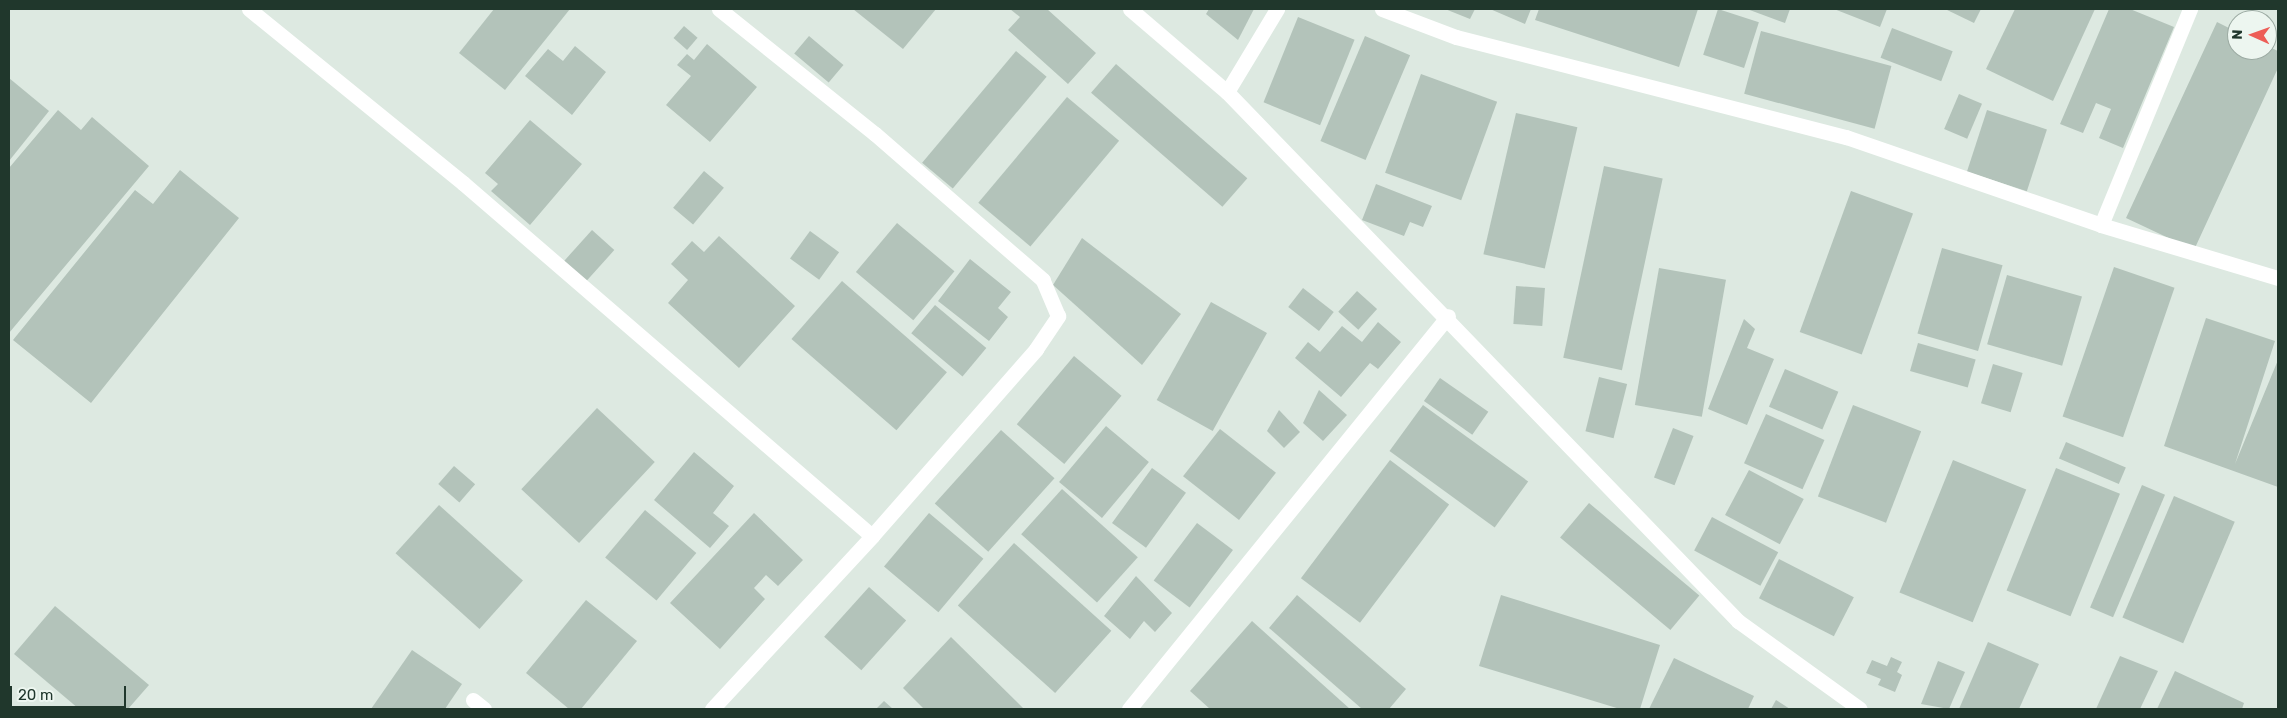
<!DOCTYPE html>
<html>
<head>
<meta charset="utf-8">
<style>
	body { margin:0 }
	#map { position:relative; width:2287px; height:718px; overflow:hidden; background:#dde9e1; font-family:Rubik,sans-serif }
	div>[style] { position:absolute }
	.building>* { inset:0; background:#b3c3ba; transform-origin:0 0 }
	.minor>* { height:15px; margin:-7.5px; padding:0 7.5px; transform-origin:7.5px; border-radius:7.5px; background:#fff }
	span { translate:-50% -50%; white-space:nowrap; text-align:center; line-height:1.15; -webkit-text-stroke:4px #edf6f0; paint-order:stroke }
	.frame { position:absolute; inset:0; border:10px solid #20372c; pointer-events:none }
	.north { position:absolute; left:2227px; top:10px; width:50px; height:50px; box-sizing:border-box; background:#edf6f0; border:1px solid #9baaa2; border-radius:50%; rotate:272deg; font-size:14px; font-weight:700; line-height:20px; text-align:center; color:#20372c }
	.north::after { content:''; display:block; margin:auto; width:18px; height:22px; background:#ed5e57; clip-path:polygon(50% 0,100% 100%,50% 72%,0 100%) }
	.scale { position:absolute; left:10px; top:686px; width:116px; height:22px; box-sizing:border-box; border:2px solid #20372c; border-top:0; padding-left:6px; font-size:15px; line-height:18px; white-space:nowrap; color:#20372c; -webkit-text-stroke:4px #edf6f0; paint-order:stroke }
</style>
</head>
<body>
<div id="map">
	<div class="building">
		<i style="clip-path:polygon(494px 9px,570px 9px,505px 90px,459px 53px)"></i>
		<i style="clip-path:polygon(853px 9px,936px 9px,903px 49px)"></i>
		<i style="clip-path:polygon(1010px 9px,1047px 9px,1096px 53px,1068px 84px,1008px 30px,1020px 17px)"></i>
		<i style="clip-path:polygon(1209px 9px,1254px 9px,1238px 40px,1206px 14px)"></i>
		<i style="clip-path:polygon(1445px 9px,1475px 9px,1470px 19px)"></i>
		<i style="clip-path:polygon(1490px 9px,1531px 9px,1525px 24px)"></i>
		<i style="clip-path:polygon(1539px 9px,1698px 9px,1679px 67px,1535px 20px)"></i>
		<i style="left:1718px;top:9px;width:43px;height:48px;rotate:18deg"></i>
		<i style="clip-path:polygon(1747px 9px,1790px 9px,1785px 23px)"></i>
		<i style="clip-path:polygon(1834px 9px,1887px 9px,1880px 27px)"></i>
		<i style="clip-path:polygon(1945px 9px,1981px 9px,1974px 23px)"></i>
		<i style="clip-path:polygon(2015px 9px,2095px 9px,2053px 101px,1986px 69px)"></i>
		<i style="clip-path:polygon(2109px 9px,2130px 9px,2174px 27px,2123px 148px,2099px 138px,2111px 109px,2096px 103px,2083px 133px,2060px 124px)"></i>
		<i style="left:1298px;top:17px;width:61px;height:92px;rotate:22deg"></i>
		<i style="clip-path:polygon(2217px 22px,2237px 32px,2237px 50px,2267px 50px,2267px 46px,2278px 51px,2278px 68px,2194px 250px,2126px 218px)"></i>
		<i style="left:684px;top:26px;width:18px;height:16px;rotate:41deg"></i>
		<i style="left:1892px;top:28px;width:65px;height:32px;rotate:21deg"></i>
		<i style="left:1761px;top:31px;width:135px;height:65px;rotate:15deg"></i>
		<i style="left:809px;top:36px;width:45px;height:23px;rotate:40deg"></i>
		<i style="left:1365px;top:36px;width:49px;height:114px;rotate:23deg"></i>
		<i style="clip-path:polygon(707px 44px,757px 87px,710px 142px,666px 105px,691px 76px,677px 65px,687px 54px,694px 60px)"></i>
		<i style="clip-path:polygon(575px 46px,606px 72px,572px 115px,525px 76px,548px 49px,563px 61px)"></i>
		<i style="left:1016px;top:51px;width:40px;height:146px;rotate:40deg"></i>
		<i style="left:1116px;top:64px;width:174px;height:38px;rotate:41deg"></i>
		<i style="left:1421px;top:74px;width:81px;height:105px;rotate:20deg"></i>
		<i style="clip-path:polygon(9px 78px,49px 111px,9px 161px)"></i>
		<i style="left:1959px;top:94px;width:25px;height:38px;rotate:23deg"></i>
		<i style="left:1067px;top:97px;width:68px;height:138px;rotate:40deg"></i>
		<i style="clip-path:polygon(58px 110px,81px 130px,92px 117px,149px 166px,9px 333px,9px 168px)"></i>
		<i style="left:1987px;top:110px;width:63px;height:65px;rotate:18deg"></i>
		<i style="left:1516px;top:113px;width:63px;height:145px;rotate:13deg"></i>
		<i style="clip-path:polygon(530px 120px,582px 164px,530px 225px,491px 191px,498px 184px,485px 173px)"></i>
		<i style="left:1604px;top:166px;width:60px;height:196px;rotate:12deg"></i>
		<i style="clip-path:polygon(180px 170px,239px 218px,91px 403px,13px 340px,135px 190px,153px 204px)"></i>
		<i style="left:704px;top:171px;width:26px;height:48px;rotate:40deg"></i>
		<i style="clip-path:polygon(1376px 184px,1432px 206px,1423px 227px,1410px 222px,1404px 236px,1362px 220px)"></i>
		<i style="left:1851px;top:191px;width:66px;height:150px;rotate:20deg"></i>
		<i style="left:897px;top:223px;width:75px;height:64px;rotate:40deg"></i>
		<i style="left:592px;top:230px;width:30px;height:45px;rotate:42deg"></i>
		<i style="left:810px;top:231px;width:36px;height:34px;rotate:36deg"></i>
		<i style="clip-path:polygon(719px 236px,795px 306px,739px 368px,668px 303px,688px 280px,671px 264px,692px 241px,704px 252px)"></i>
		<i style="clip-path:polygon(1082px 238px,1181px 314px,1142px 365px,1053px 285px)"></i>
		<i style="left:1942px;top:248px;width:63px;height:89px;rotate:16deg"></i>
		<i style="clip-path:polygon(970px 259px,1011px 292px,998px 308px,1008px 317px,989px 341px,938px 301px)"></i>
		<i style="left:2114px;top:267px;width:64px;height:158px;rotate:19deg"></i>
		<i style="left:1659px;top:268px;width:68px;height:139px;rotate:10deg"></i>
		<i style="left:2007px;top:275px;width:78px;height:72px;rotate:16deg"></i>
		<i style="left:842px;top:281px;width:139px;height:77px;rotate:41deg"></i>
		<i style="left:1516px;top:286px;width:29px;height:38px;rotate:4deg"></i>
		<i style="left:1303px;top:288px;width:39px;height:24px;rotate:38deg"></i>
		<i style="left:1357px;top:291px;width:27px;height:28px;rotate:42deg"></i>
		<i style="left:1211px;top:302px;width:64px;height:112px;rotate:29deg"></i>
		<i style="left:935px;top:305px;width:67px;height:37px;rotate:40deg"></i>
		<i style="clip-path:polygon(2206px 318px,2275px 341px,2235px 464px,2278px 360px,2278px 487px,2164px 446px)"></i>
		<i style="clip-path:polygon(1744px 319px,1755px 329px,1747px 348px,1774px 359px,1747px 425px,1708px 409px)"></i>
		<i style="clip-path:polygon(1378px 322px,1401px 342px,1378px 369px,1370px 363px,1341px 397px,1295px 358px,1308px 342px,1320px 352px,1342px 326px,1362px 342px)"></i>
		<i style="left:1918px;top:343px;width:60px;height:29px;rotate:16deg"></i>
		<i style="left:1074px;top:356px;width:62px;height:89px;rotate:40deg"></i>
		<i style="left:1993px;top:364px;width:31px;height:41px;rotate:17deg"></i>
		<i style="left:1785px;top:369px;width:58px;height:41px;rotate:23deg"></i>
		<i style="left:1599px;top:377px;width:29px;height:56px;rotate:14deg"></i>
		<i style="left:1440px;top:378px;width:59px;height:28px;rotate:35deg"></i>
		<i style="clip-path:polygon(1319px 390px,1347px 415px,1323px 441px,1303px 423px)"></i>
		<i style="left:1423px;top:405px;width:130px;height:57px;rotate:36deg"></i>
		<i style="left:1853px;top:405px;width:73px;height:98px;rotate:21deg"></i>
		<i style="left:597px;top:408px;width:79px;height:111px;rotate:43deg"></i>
		<i style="clip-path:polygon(1279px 410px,1300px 432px,1284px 448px,1267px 431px)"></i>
		<i style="left:1766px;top:414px;width:64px;height:54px;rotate:24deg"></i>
		<i style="left:1106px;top:426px;width:56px;height:73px;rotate:40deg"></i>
		<i style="left:1673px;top:428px;width:22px;height:53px;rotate:21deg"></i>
		<i style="left:1220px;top:429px;width:71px;height:60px;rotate:38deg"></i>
		<i style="left:1001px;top:430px;width:72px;height:99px;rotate:42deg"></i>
		<i style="left:2066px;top:442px;width:65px;height:18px;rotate:23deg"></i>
		<i style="clip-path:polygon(694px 452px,734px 486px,713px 513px,729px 526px,710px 548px,654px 500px)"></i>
		<i style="left:1390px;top:460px;width:74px;height:148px;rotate:37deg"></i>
		<i style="left:1953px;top:460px;width:79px;height:143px;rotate:22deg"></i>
		<i style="left:454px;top:466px;width:28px;height:24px;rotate:41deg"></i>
		<i style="left:1152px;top:468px;width:42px;height:68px;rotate:36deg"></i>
		<i style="left:2056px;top:468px;width:69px;height:132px;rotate:22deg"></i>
		<i style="left:1749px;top:470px;width:62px;height:51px;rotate:28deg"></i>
		<i style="left:2142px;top:485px;width:25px;height:133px;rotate:23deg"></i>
		<i style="left:1062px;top:489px;width:102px;height:61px;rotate:42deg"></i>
		<i style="left:2174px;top:496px;width:66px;height:132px;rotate:23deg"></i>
		<i style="left:1589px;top:503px;width:144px;height:45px;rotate:40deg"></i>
		<i style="left:439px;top:505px;width:113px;height:65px;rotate:42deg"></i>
		<i style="left:645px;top:510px;width:67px;height:62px;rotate:40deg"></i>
		<i style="clip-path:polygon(754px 513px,803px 560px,778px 586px,766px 575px,754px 588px,765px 599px,720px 649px,670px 603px)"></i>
		<i style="left:929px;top:513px;width:71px;height:70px;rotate:40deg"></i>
		<i style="left:1712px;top:517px;width:75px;height:38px;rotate:28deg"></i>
		<i style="left:1197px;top:523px;width:45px;height:72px;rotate:37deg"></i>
		<i style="left:1014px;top:543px;width:131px;height:84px;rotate:42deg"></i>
		<i style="left:1779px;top:559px;width:84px;height:44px;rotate:27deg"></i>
		<i style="clip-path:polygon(1136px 576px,1172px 613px,1155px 632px,1144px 621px,1130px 639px,1104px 616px)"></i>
		<i style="left:869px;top:587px;width:50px;height:67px;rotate:42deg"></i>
		<i style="clip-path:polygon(1297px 595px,1406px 689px,1389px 709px,1362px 709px,1269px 628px)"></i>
		<i style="clip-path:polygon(1501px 595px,1660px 645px,1640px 709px,1620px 709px,1479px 666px)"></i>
		<i style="clip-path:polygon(586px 600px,637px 641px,581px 709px,569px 709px,526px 673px)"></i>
		<i style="clip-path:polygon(55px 606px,149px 685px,128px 709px,79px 709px,14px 654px)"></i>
		<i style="clip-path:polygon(1252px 621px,1350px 709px,1210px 709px,1190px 691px)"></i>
		<i style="clip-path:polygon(951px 637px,1023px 708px,1022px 709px,924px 709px,903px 688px)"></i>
		<i style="clip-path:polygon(1988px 642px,2039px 664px,2019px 709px,1959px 709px)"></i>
		<i style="clip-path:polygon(412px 650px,462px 684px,445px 709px,371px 709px)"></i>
		<i style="clip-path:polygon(2120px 656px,2158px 671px,2140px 709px,2096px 709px)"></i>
		<i style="clip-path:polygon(1891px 657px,1902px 662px,1897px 672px,1902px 675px,1895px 692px,1878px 685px,1881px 679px,1866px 673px,1872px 660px,1887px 666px)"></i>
		<i style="clip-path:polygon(1674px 658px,1754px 696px,1748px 709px,1649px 709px)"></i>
		<i style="clip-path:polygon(1938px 661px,1965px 672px,1949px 709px,1921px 704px)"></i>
		<i style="clip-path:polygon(2175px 671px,2244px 703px,2242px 709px,2157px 709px)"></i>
		<i style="clip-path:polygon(1776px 700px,1790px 709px,1771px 709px)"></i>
		<i style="clip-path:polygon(884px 701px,893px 709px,876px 709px)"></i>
	</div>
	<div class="minor">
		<i style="left:249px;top:9px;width:276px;rotate:39.1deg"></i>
		<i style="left:463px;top:183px;width:540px;rotate:40.8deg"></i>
		<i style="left:1130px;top:9px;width:128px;rotate:40.6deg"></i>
		<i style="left:1227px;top:92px;width:736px;rotate:45.99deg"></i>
		<i style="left:1738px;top:621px;width:150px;rotate:35.8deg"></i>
		<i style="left:1382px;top:9px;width:79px;rotate:20.7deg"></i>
		<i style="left:1456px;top:37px;width:403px;rotate:14.4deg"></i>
		<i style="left:1846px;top:137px;width:270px;rotate:19deg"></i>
		<i style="left:2101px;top:225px;width:185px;rotate:16.7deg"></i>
		<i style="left:1227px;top:92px;width:97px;rotate:-58.9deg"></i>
		<i style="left:2101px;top:225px;width:234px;rotate:-67.6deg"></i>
		<i style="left:473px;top:700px;width:14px;rotate:39deg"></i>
		<i style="left:712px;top:709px;width:236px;rotate:-47.2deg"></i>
		<i style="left:872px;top:536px;width:249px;rotate:-48.7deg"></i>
		<i style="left:1036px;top:349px;width:40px;rotate:-56deg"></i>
		<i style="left:1058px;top:316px;width:39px;rotate:-113deg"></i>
		<i style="left:1043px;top:280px;width:223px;rotate:-139deg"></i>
		<i style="left:875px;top:134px;width:200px;rotate:-141.3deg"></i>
		<i style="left:1129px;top:709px;width:506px;rotate:-50.93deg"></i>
	</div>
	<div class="frame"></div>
	<div class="north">N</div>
	<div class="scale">20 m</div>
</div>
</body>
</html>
